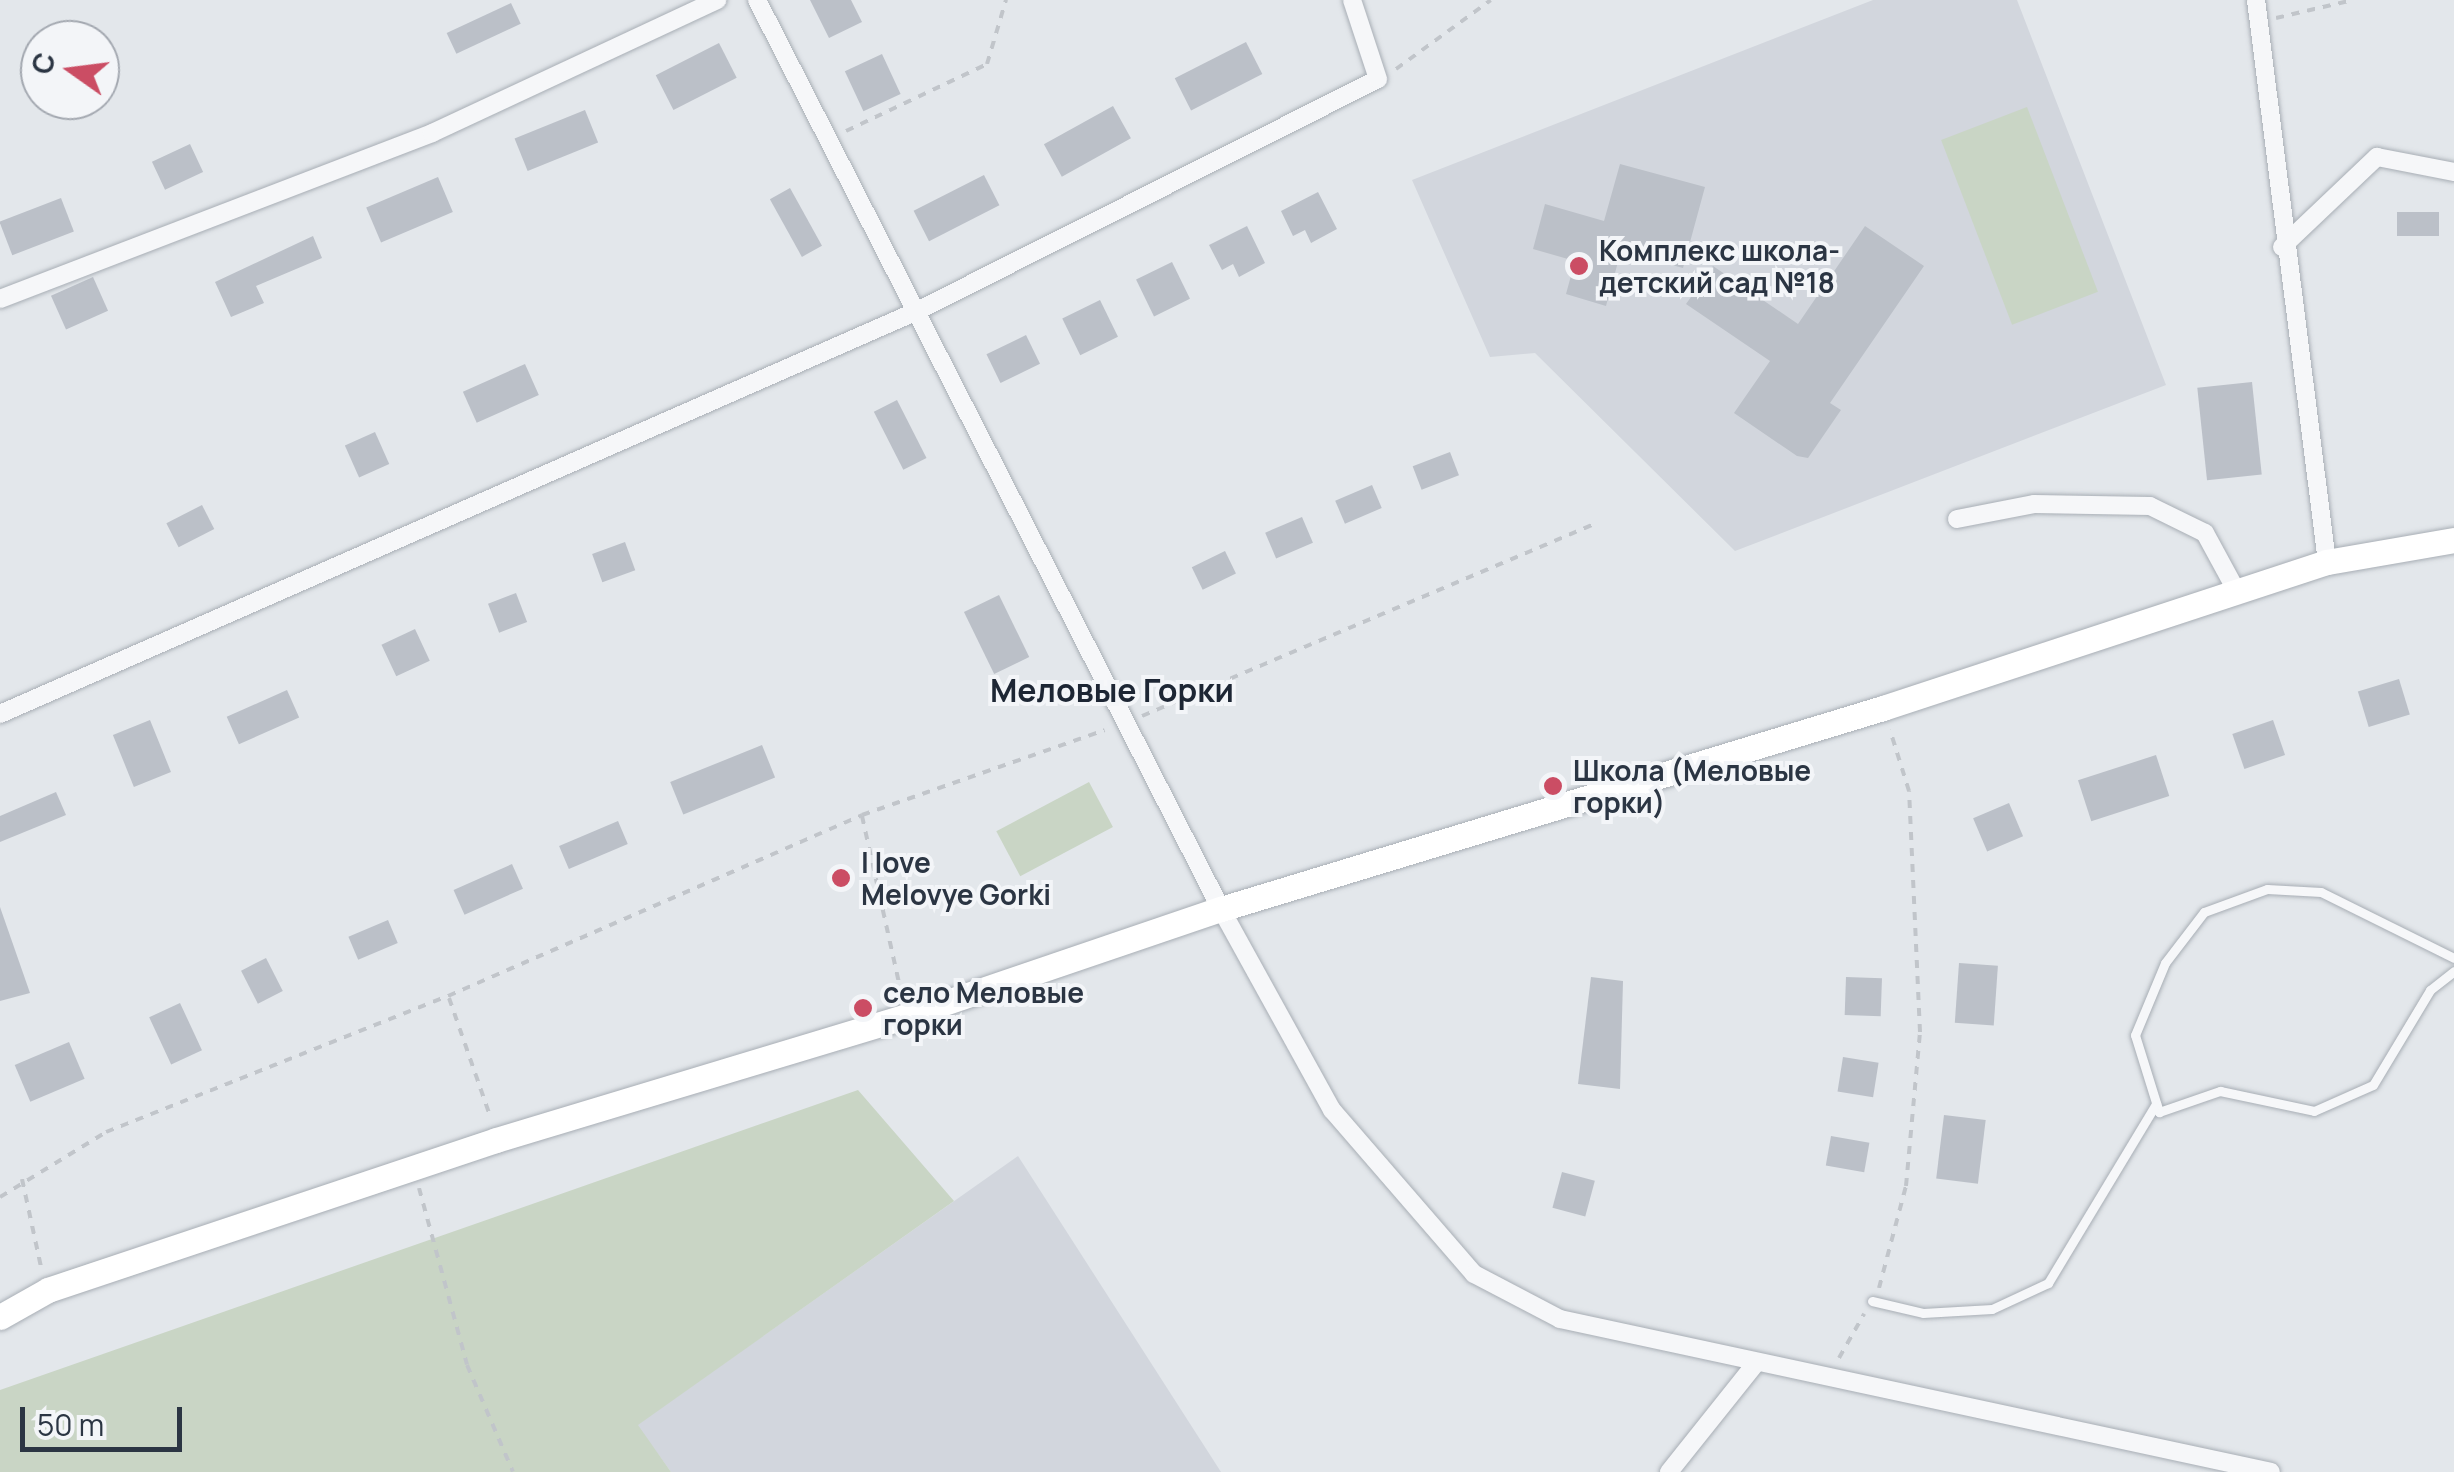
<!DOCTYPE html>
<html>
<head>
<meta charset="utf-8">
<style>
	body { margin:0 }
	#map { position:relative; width:2454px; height:1472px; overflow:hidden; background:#e3e7eb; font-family:Manrope,sans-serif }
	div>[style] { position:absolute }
	.built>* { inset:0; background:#d2d6dd }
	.green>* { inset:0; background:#c9d5c5; transform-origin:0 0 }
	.building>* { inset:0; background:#bbc0c8; transform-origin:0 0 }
	.path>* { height:4px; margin-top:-2px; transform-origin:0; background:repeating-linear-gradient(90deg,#c1c5ca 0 8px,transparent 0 16px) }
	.roads { filter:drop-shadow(0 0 2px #a8aeb5) drop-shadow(0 0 2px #a8aeb5) }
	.lane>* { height:9px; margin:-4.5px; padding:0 4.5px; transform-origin:4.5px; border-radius:4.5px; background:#f6f7f9 }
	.street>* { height:18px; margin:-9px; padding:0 9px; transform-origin:9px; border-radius:9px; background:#f6f7f9 }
	.secondary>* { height:25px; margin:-12.5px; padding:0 12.5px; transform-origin:12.5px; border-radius:12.5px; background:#fff }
	.dots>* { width:28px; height:28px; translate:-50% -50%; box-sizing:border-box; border:5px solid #f3f5f8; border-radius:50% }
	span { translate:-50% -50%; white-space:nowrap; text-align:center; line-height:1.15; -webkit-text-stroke:8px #f3f5f8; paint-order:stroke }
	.poi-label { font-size:28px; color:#2b3543; font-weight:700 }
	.left { translate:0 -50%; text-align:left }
	.quarter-label { font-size:32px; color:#1d2634; font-weight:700 }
	.north { position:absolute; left:20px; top:20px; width:100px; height:100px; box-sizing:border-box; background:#f3f5f8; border:2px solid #a3a8b0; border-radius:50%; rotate:284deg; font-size:28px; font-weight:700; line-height:40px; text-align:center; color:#2b3543 }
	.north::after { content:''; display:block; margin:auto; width:35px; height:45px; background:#cb4d64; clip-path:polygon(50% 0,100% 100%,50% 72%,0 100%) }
	.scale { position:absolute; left:20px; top:1407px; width:162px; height:45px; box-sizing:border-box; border:5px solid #2b3543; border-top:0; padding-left:12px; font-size:30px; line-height:35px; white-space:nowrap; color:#2b3543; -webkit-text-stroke:8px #f3f5f8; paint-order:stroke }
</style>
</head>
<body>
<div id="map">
	<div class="built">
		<i style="clip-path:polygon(1873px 0,2017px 0,2166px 385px,1735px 551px,1535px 353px,1490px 357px,1412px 180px)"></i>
		<i style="clip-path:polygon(1018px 1156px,1221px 1472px,671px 1472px,637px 1425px)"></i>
	</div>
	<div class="green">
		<i style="left:2027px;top:107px;width:198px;height:92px;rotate:69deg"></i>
		<i style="left:1089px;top:782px;width:51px;height:105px;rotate:62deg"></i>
		<i style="clip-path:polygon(858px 1090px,954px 1201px,638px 1425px,671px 1472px,0 1472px,0 1390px)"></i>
	</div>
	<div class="building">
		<i style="clip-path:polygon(810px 0,851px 0,862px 22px,829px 38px)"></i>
		<i style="left:511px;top:3px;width:23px;height:71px;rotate:65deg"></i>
		<i style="left:1246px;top:42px;width:36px;height:80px;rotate:63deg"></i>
		<i style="left:719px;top:43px;width:39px;height:71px;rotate:63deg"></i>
		<i style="left:882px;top:54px;width:44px;height:41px;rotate:65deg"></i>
		<i style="left:1113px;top:106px;width:37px;height:79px;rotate:61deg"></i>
		<i style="left:585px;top:110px;width:35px;height:76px;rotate:68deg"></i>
		<i style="left:190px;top:144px;width:31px;height:42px;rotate:65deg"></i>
		<i style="clip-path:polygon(1620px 164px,1705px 187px,1683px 268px,1621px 251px,1606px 306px,1566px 294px,1575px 261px,1533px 249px,1545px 204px,1604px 221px)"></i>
		<i style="left:984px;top:175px;width:34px;height:79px;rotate:63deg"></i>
		<i style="left:438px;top:177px;width:38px;height:78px;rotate:67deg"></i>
		<i style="left:790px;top:188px;width:66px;height:23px;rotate:61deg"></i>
		<i style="clip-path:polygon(1318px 192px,1337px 229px,1311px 243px,1305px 230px,1293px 236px,1281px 211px)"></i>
		<i style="left:61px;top:198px;width:36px;height:66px;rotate:69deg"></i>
		<i style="left:2439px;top:212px;width:24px;height:42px;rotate:90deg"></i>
		<i style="clip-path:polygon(1247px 226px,1265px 263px,1239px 277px,1233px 264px,1222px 270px,1209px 245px)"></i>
		<i style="clip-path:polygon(1865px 226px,1924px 266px,1830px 403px,1841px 410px,1808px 458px,1797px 456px,1734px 413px,1770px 361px,1686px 304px,1713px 266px,1798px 324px)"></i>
		<i style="clip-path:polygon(313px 236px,322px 258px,256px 286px,264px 303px,231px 317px,215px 282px)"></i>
		<i style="left:1172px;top:262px;width:41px;height:40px;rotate:64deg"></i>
		<i style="left:93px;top:277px;width:37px;height:46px;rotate:66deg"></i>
		<i style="left:1100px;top:300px;width:41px;height:42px;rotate:64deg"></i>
		<i style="left:1026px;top:335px;width:32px;height:44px;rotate:64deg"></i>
		<i style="left:525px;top:364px;width:34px;height:68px;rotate:66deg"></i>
		<i style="left:2252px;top:382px;width:93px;height:55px;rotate:84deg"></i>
		<i style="left:897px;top:400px;width:65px;height:26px;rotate:63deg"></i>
		<i style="left:375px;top:432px;width:35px;height:33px;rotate:66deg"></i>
		<i style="left:1450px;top:452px;width:25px;height:40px;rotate:69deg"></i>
		<i style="left:1372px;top:485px;width:25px;height:40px;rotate:67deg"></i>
		<i style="left:202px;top:505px;width:27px;height:40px;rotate:63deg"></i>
		<i style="left:1302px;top:517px;width:28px;height:40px;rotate:67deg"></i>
		<i style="left:625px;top:542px;width:30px;height:35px;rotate:70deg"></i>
		<i style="left:1225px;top:551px;width:25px;height:37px;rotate:64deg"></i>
		<i style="left:516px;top:593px;width:31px;height:30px;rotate:69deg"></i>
		<i style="left:999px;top:595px;width:69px;height:39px;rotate:64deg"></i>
		<i style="left:415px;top:629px;width:35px;height:37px;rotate:65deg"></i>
		<i style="left:2399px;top:679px;width:37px;height:43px;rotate:73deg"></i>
		<i style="left:287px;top:690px;width:30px;height:66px;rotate:66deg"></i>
		<i style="left:150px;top:720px;width:56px;height:40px;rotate:68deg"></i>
		<i style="left:2273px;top:720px;width:37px;height:43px;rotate:71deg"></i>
		<i style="left:762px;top:745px;width:35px;height:99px;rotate:68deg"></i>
		<i style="left:2156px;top:755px;width:43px;height:82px;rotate:72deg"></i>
		<i style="clip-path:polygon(56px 792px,66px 815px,0 842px,0 816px)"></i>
		<i style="left:2009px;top:803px;width:36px;height:39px;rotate:67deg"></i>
		<i style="left:618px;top:821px;width:25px;height:64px;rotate:67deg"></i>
		<i style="left:512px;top:864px;width:27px;height:64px;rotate:66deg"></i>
		<i style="clip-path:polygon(0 907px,30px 993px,0 1001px)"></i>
		<i style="left:388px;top:920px;width:25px;height:43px;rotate:67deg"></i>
		<i style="left:266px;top:958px;width:37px;height:28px;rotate:63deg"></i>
		<i style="left:1959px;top:963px;width:39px;height:60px;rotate:4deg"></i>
		<i style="clip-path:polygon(1591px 977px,1623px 981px,1620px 1089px,1578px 1084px)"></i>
		<i style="left:1846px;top:977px;width:36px;height:38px;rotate:2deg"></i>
		<i style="left:180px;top:1003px;width:52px;height:34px;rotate:65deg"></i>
		<i style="left:69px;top:1042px;width:40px;height:59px;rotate:67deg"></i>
		<i style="left:1843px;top:1057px;width:36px;height:35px;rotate:9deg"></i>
		<i style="left:1944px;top:1115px;width:42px;height:64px;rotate:7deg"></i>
		<i style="left:1831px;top:1136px;width:39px;height:30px;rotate:10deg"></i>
		<i style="left:1562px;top:1172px;width:34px;height:37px;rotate:15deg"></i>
	</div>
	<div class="path">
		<i style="left:2276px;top:18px;width:79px;rotate:-13.2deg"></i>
		<i style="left:1396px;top:69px;width:117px;rotate:-36deg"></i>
		<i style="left:846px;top:131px;width:156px;rotate:-25.4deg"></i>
		<i style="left:987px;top:64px;width:67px;rotate:-73.5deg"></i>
		<i style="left:1142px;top:716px;width:491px;rotate:-23deg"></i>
		<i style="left:862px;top:816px;width:180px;rotate:77.5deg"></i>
		<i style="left:449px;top:998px;width:125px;rotate:70.8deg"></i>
		<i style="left:22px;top:1179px;width:90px;rotate:77.8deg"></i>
		<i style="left:419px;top:1188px;width:183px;rotate:74.8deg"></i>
		<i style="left:467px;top:1365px;width:116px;rotate:66.7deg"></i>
		<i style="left:0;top:1197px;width:124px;rotate:-31.5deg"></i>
		<i style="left:106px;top:1132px;width:368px;rotate:-21.7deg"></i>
		<i style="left:448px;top:996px;width:452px;rotate:-23.6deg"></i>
		<i style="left:862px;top:815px;width:257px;rotate:-19.3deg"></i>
		<i style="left:1879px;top:1288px;width:106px;rotate:-75.2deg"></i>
		<i style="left:1906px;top:1186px;width:155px;rotate:-84.8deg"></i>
		<i style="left:1920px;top:1032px;width:241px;rotate:-92.6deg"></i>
		<i style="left:1909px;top:791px;width:64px;rotate:-107.3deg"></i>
		<i style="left:1839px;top:1358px;width:51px;rotate:-60.4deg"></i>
	</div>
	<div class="roads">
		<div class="lane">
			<i style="left:2454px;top:958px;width:148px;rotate:-153.6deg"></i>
			<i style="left:2321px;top:892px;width:54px;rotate:-176.8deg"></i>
			<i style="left:2267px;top:889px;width:67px;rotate:159.9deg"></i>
			<i style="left:2204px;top:912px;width:64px;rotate:127.4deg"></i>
			<i style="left:2165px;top:963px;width:78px;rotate:112.6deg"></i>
			<i style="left:2135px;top:1035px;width:81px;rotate:72.7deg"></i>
			<i style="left:2159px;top:1112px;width:65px;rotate:-19deg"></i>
			<i style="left:2220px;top:1091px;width:96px;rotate:12deg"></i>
			<i style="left:2314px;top:1111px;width:64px;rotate:-23.8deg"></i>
			<i style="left:2373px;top:1085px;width:111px;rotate:-59deg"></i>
			<i style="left:2430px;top:990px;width:31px;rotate:-38deg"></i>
			<i style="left:1872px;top:1301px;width:52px;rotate:13.2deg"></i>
			<i style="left:1923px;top:1313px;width:69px;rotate:-3.3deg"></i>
			<i style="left:1992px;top:1309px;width:62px;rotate:-24.9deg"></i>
			<i style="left:2048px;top:1283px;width:209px;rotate:-58.9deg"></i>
		</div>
		<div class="street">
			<i style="left:757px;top:0;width:1021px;rotate:62.96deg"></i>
			<i style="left:1221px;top:909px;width:230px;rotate:61.1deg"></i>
			<i style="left:1332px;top:1110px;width:217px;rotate:49.1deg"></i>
			<i style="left:1474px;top:1274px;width:97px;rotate:27.6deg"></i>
			<i style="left:1560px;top:1319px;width:727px;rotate:12.14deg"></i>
			<i style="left:2256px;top:0;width:566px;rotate:82.8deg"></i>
			<i style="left:2282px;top:247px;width:131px;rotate:-43.5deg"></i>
			<i style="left:2377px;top:157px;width:78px;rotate:11deg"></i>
			<i style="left:0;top:299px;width:463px;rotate:-21deg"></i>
			<i style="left:432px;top:133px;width:315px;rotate:-25deg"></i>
			<i style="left:1957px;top:519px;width:78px;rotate:-11deg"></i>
			<i style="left:2034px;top:504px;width:116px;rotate:1deg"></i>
			<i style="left:2150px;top:506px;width:61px;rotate:26.1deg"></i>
			<i style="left:2205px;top:533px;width:67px;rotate:61.5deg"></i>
			<i style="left:0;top:714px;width:999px;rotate:-23.72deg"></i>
			<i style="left:915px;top:312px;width:518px;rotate:-26.71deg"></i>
			<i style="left:1378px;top:79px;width:83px;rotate:-108.2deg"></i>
			<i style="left:1669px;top:1472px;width:139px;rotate:-51.4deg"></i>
		</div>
		<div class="secondary">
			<i style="left:0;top:1317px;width:55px;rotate:-29.4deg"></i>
			<i style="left:48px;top:1290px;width:472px;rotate:-18.5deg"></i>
			<i style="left:496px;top:1140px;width:428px;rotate:-16.8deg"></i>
			<i style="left:906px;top:1016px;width:333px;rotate:-18.8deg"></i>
			<i style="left:1221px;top:909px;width:692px;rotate:-16.89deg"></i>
			<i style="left:1883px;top:708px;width:467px;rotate:-18.2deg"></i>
			<i style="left:2327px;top:562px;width:129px;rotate:-9.8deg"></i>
		</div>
	</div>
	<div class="dots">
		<i style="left:1579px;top:266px;background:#cb4d64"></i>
		<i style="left:1553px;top:786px;background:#cb4d64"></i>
		<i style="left:841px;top:878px;background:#cb4d64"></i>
		<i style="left:863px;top:1008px;background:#cb4d64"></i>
	</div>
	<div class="poi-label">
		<span class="left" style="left:1599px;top:266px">Комплекс школа-<br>детский сад №18</span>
		<span class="left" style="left:1573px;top:786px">Школа (Меловые<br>горки)</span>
		<span class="left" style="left:861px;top:878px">I love<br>Melovye Gorki</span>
		<span class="left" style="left:883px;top:1008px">село Меловые<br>горки</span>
	</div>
	<div class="quarter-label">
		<span style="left:1112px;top:690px">Меловые Горки</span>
	</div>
	<div class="north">С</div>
	<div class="scale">50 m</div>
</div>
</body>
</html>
